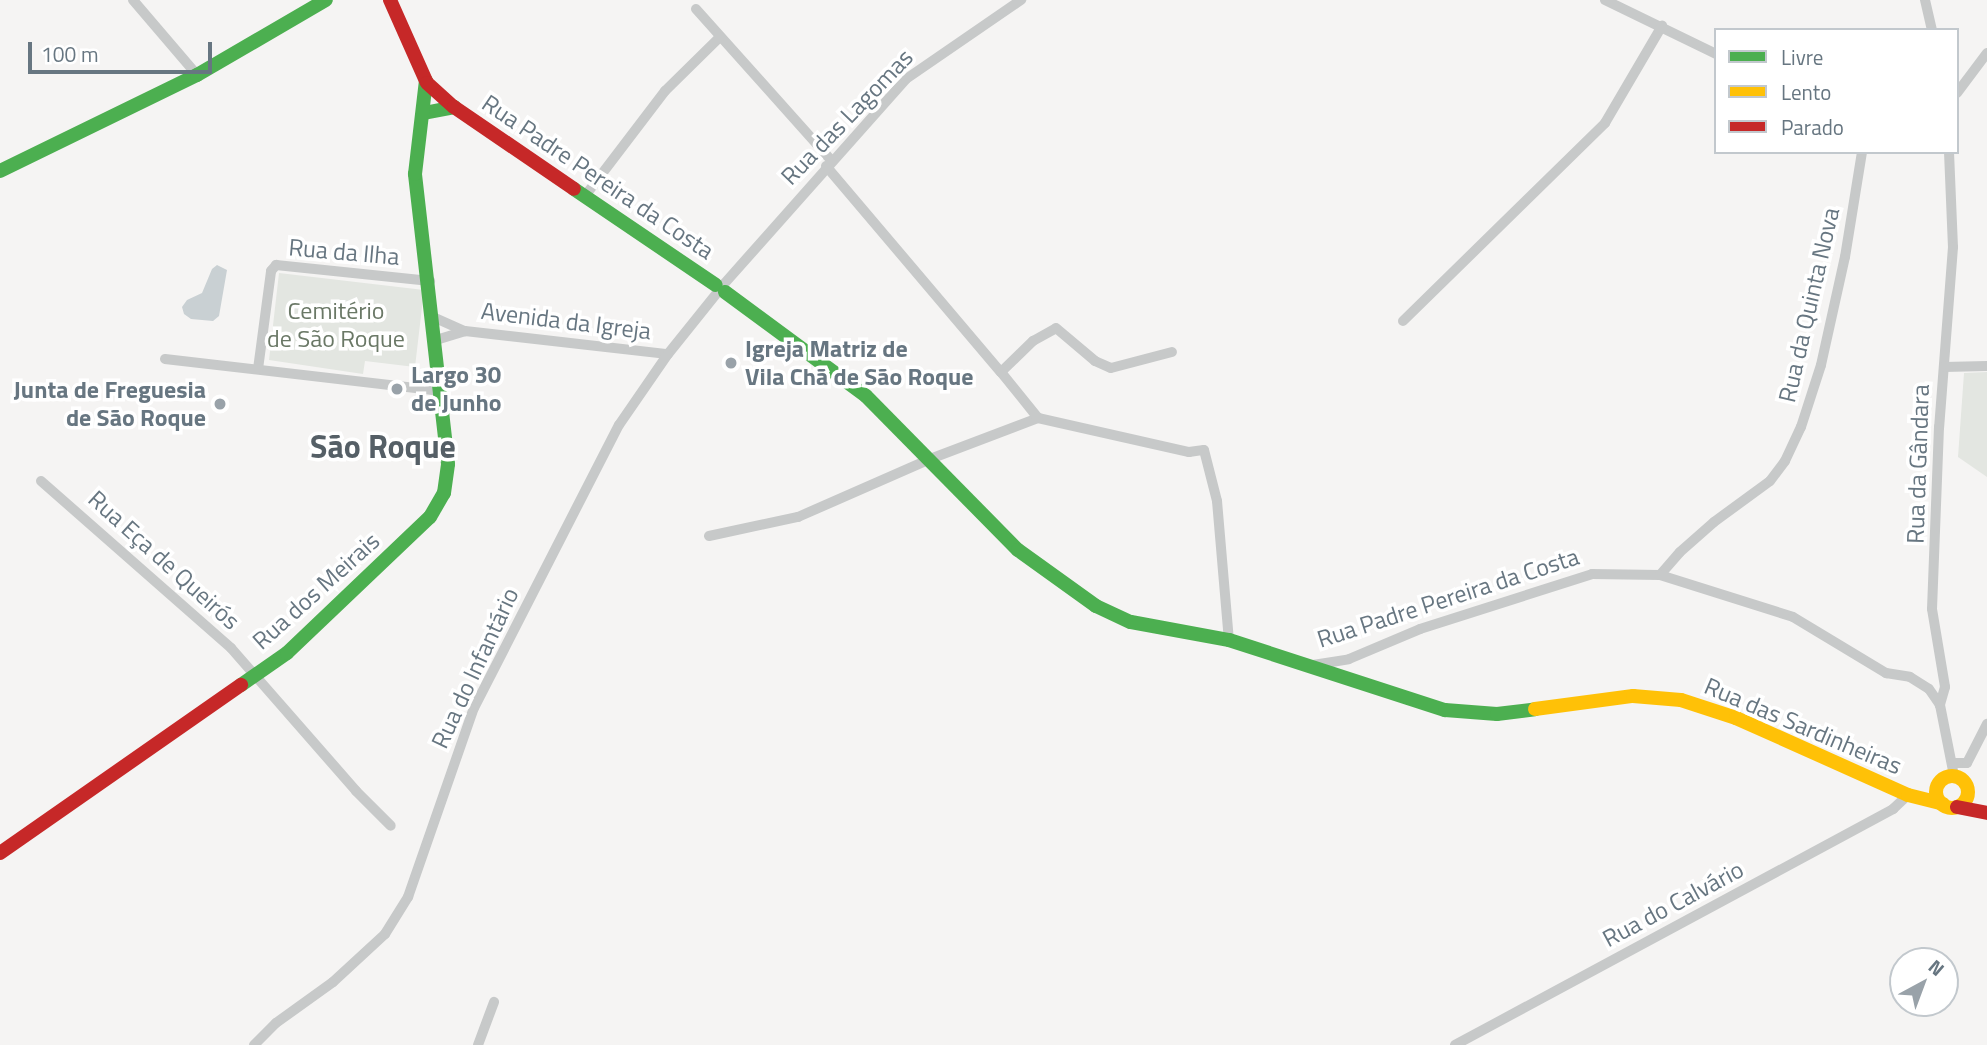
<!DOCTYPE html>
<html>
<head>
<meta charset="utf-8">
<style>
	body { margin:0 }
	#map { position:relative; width:1987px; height:1045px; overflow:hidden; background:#f5f4f3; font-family:"Titillium Web",sans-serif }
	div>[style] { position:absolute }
	.green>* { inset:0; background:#e3e6e1 }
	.water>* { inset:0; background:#c9d0d3 }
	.street>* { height:10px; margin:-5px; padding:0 5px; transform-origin:5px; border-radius:5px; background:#c7c9c9 }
	.fast>* { height:14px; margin:-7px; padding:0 7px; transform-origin:7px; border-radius:7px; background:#4caf50 }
	.slow>* { height:14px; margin:-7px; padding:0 7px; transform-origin:7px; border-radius:7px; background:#ffc107 }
	.slow>.ring { margin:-7px; padding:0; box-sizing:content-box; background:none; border:14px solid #ffc107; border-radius:50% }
	.jam>* { height:14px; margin:-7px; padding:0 7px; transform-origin:7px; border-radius:7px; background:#c62828 }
	.dots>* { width:19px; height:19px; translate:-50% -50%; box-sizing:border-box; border:4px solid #fff; border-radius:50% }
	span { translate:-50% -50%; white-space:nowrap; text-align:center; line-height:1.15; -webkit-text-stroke:7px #fff; paint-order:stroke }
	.street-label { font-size:24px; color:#677681 }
	.park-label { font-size:24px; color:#6a7866 }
	.poi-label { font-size:24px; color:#677681; font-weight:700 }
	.left { translate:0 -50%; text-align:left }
	.right { translate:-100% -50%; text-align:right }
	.district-label { font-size:32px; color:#555f66; font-weight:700 }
	.legend { position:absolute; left:1714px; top:28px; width:245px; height:126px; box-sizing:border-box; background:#fff; border:2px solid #c2c8cd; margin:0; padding:9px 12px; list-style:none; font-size:21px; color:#677681 }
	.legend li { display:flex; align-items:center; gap:14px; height:35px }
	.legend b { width:35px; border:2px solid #c2c8cd }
	.north { position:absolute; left:1889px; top:947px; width:70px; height:70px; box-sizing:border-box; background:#fff; border:2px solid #c2c8cd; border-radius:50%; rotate:41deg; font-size:19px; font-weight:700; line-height:28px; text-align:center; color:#677681 }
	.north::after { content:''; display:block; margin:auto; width:24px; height:32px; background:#99a2a9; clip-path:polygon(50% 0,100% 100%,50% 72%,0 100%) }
	.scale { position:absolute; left:28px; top:42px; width:184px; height:32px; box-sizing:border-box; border:4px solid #677681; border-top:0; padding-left:9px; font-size:21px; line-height:24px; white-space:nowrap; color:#677681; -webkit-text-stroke:5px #fff; paint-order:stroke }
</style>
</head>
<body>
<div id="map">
	<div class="green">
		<i style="clip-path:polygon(279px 273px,424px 290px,415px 367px,365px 361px,363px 374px,269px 360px)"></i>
		<i style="clip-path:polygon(1987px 372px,1987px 477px,1958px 457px,1964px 373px)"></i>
	</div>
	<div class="water">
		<i style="clip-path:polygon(217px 265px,227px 270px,219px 316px,213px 321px,191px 319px,184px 314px,182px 307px,187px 300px,202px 293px,212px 269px)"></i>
	</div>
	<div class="street">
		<i style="left:133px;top:0;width:99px;rotate:49.5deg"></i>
		<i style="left:1605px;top:0;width:123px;rotate:25.9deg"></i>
		<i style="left:1925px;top:0;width:31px;rotate:77deg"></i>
		<i style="left:696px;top:9px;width:203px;rotate:48.2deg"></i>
		<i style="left:1957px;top:93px;width:50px;rotate:-53.1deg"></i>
		<i style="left:1949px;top:152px;width:95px;rotate:87.6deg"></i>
		<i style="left:1953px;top:247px;width:181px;rotate:94.4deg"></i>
		<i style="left:1939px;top:427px;width:182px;rotate:92.2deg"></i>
		<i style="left:1932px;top:609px;width:79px;rotate:80.5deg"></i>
		<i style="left:1945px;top:687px;width:19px;rotate:106deg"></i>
		<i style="left:1940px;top:705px;width:72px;rotate:78.8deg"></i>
		<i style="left:826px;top:166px;width:270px;rotate:49.7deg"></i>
		<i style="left:585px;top:196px;width:132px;rotate:-52.7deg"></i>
		<i style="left:665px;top:91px;width:77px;rotate:-44.5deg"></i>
		<i style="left:724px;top:284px;width:274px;rotate:-48.4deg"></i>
		<i style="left:906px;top:79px;width:140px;rotate:-34.5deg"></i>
		<i style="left:433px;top:317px;width:35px;rotate:24deg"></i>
		<i style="left:465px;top:331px;width:204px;rotate:6.5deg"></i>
		<i style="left:668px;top:354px;width:78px;rotate:-51.2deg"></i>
		<i style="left:1403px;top:321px;width:283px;rotate:-44.4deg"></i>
		<i style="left:1605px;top:123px;width:113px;rotate:-59.6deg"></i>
		<i style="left:436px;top:340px;width:30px;rotate:-17deg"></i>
		<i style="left:165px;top:359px;width:278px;rotate:6.6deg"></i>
		<i style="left:1944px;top:367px;width:43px;rotate:-1.3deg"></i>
		<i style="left:258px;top:369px;width:99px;rotate:-82.4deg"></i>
		<i style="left:271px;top:271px;width:8px;rotate:-50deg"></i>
		<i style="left:276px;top:265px;width:155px;rotate:5.9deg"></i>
		<i style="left:1038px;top:418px;width:155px;rotate:12.7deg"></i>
		<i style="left:1189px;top:452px;width:15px;rotate:-8deg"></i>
		<i style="left:1204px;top:450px;width:53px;rotate:75.7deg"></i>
		<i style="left:1217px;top:501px;width:140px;rotate:85.1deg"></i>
		<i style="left:41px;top:481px;width:253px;rotate:41.3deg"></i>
		<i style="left:231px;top:648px;width:190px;rotate:48.8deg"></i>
		<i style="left:356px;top:791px;width:49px;rotate:45deg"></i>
		<i style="left:709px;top:536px;width:91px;rotate:-12.1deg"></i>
		<i style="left:798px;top:517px;width:144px;rotate:-23.7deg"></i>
		<i style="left:930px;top:459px;width:116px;rotate:-20.8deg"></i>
		<i style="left:1038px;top:418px;width:59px;rotate:-128.8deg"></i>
		<i style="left:1001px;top:372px;width:45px;rotate:-44.1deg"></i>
		<i style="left:1033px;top:341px;width:26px;rotate:-29deg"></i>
		<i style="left:1056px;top:328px;width:51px;rotate:40.2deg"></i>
		<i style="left:1095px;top:361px;width:17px;rotate:24deg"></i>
		<i style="left:1111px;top:368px;width:63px;rotate:-14.7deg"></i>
		<i style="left:1660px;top:575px;width:30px;rotate:-49deg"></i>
		<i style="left:1680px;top:552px;width:45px;rotate:-41.4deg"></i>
		<i style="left:1714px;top:522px;width:69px;rotate:-36.2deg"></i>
		<i style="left:1770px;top:481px;width:25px;rotate:-53deg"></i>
		<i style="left:1785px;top:461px;width:38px;rotate:-65deg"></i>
		<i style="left:1801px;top:427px;width:65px;rotate:-72.1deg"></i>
		<i style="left:1821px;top:365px;width:111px;rotate:-77.5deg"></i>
		<i style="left:1845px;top:257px;width:106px;rotate:-80.8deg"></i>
		<i style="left:1313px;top:665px;width:36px;rotate:-9deg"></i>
		<i style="left:1349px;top:659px;width:77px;rotate:-22.9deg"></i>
		<i style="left:1420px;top:629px;width:181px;rotate:-17.7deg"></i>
		<i style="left:1592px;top:574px;width:68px;rotate:0.8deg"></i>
		<i style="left:1660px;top:575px;width:139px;rotate:17.5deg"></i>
		<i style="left:1793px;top:617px;width:109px;rotate:31.1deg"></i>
		<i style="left:1886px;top:673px;width:24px;rotate:9deg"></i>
		<i style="left:1910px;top:677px;width:22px;rotate:32deg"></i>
		<i style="left:1929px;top:689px;width:19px;rotate:55deg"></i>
		<i style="left:1953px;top:763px;width:14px"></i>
		<i style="left:1967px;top:763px;width:44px;rotate:-62.9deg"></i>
		<i style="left:254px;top:1045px;width:31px;rotate:-45deg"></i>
		<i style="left:276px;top:1023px;width:70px;rotate:-35.7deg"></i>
		<i style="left:333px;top:982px;width:71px;rotate:-42.7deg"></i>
		<i style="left:385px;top:934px;width:44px;rotate:-58.1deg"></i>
		<i style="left:408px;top:897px;width:200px;rotate:-70.8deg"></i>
		<i style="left:474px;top:708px;width:318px;rotate:-62.9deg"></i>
		<i style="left:619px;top:425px;width:86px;rotate:-55.4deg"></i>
		<i style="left:478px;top:1045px;width:46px;rotate:-69.6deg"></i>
		<i style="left:1455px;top:1045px;width:498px;rotate:-28.3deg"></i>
		<i style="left:1893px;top:809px;width:21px;rotate:-43deg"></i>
	</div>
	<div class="fast">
		<i style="left:424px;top:113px;width:31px;rotate:-11deg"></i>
		<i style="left:0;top:171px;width:219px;rotate:-26deg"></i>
		<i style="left:197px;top:75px;width:149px;rotate:-30.2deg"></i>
		<i style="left:574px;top:189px;width:171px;rotate:34.1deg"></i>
		<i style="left:725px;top:292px;width:175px;rotate:36.4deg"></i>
		<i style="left:866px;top:396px;width:216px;rotate:45.4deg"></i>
		<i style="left:1018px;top:550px;width:96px;rotate:35.7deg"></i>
		<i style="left:1096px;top:606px;width:38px;rotate:25deg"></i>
		<i style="left:1131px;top:622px;width:100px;rotate:10.4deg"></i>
		<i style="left:1229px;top:640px;width:227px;rotate:18deg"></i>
		<i style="left:1445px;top:710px;width:52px;rotate:4.4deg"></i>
		<i style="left:1497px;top:714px;width:38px;rotate:-7deg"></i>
		<i style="left:241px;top:685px;width:56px;rotate:-34.8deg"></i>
		<i style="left:287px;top:653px;width:197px;rotate:-43.6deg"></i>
		<i style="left:430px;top:517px;width:28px;rotate:-60deg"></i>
		<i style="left:444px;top:493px;width:29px;rotate:-82deg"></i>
		<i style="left:448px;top:464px;width:292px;rotate:-96.5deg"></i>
		<i style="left:415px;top:174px;width:94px;rotate:-83.3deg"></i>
	</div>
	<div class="slow">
		<i style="left:1535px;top:709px;width:99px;rotate:-7.6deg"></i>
		<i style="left:1633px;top:696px;width:48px;rotate:4.8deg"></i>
		<i style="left:1681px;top:700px;width:58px;rotate:18.1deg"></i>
		<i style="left:1736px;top:718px;width:188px;rotate:24.1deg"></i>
		<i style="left:1908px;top:795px;width:36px;rotate:14deg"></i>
		<i class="ring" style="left:1936px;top:776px;width:18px;height:18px"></i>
	</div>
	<div class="jam">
		<i style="left:390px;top:0;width:89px;rotate:66deg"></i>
		<i style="left:427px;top:83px;width:36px;rotate:42deg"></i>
		<i style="left:454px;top:107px;width:145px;rotate:34.3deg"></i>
		<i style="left:1957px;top:807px;width:31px;rotate:11deg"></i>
		<i style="left:0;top:853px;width:294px;rotate:-34.9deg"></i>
	</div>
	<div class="dots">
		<i style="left:731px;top:363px;background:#99a2a9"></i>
		<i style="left:397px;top:389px;background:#99a2a9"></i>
		<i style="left:220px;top:404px;background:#99a2a9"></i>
	</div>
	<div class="street-label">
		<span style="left:847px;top:117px;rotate:-46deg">Rua das Lagomas</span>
		<span style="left:598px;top:177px;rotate:34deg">Rua Padre Pereira da Costa</span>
		<span style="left:344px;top:252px;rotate:5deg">Rua da Ilha</span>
		<span style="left:1809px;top:305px;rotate:-77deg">Rua da Quinta Nova</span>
		<span style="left:566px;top:321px;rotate:7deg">Avenida da Igreja</span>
		<span style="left:1918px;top:464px;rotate:-88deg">Rua da Gândara</span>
		<span style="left:164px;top:560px;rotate:42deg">Rua Eça de Queirós</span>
		<span style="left:316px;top:591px;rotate:-42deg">Rua dos Meirais</span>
		<span style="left:1448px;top:598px;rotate:-18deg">Rua Padre Pereira da Costa</span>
		<span style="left:475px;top:668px;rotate:-65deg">Rua do Infantário</span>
		<span style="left:1803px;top:726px;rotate:23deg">Rua das Sardinheiras</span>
		<span style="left:1673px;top:904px;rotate:-28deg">Rua do Calvário</span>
	</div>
	<div class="park-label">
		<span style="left:336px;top:325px">Cemitério<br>de São Roque</span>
	</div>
	<div class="poi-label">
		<span class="left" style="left:745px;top:363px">Igreja Matriz de<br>Vila Chã de São Roque</span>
		<span class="left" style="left:411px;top:389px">Largo 30<br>de Junho</span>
		<span class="right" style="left:206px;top:404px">Junta de Freguesia<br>de São Roque</span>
	</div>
	<div class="district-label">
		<span style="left:383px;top:446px">São Roque</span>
	</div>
	<ul class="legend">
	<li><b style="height:9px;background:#4caf50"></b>Livre</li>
	<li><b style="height:9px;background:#ffc107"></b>Lento</li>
	<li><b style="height:9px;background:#c62828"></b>Parado</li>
	</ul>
	<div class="north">N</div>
	<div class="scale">100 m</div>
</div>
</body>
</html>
